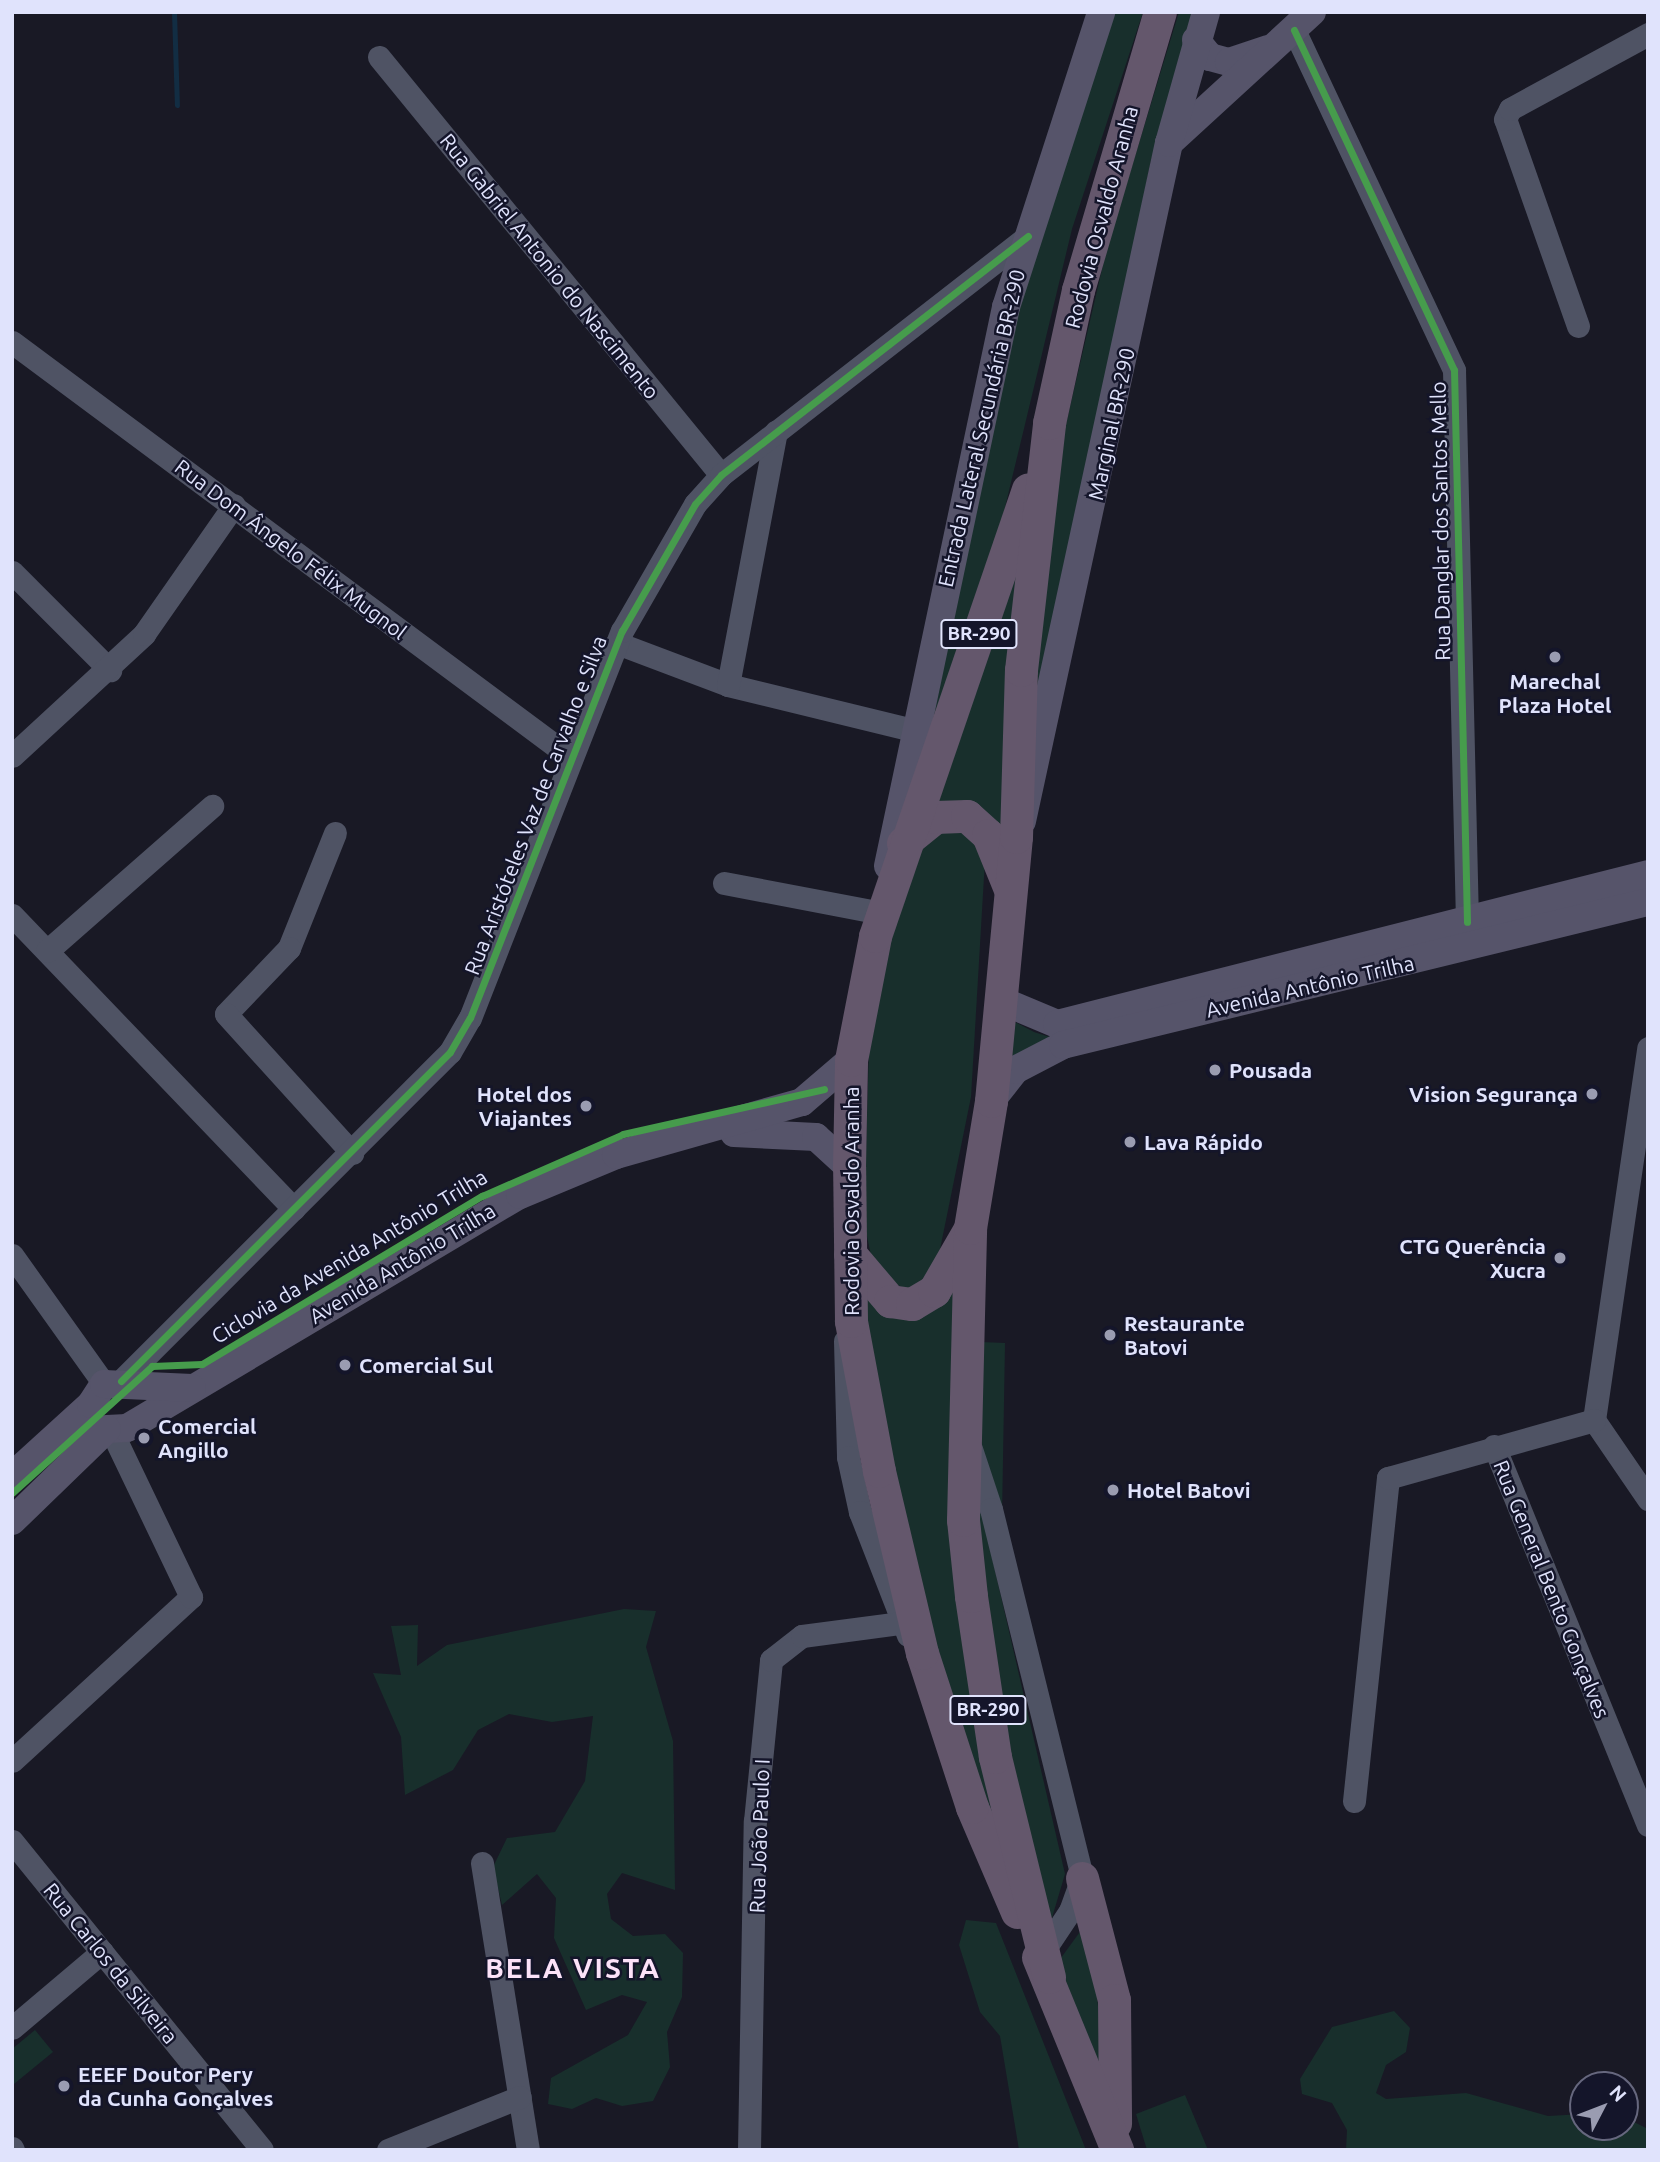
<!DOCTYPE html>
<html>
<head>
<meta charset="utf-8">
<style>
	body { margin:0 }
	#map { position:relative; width:1660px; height:2162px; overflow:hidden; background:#191925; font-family:Ubuntu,sans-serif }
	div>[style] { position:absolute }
	.green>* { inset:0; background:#182f2c }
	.stream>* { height:5px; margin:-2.5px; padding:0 2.5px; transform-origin:2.5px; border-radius:2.5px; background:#122d43 }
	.minor>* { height:23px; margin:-11.5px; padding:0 11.5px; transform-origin:11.5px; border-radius:11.5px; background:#4f5364 }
	.major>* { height:28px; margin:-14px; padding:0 14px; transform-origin:14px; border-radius:14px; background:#56546a }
	.highway>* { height:33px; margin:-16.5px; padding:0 16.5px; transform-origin:16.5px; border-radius:16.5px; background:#64576c }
	.cycleway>* { height:7px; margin:-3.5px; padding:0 3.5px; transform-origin:3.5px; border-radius:3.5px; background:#469c4c }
	.dots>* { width:19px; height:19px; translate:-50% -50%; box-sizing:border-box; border:4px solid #14152a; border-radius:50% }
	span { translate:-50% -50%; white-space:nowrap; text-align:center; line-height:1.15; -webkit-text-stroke:5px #14152a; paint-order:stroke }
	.shield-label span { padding:2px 5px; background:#14152a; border:2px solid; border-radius:5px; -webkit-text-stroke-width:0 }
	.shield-label { font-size:19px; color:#e0e3fc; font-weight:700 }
	.street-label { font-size:21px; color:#e0e3fc }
	.poi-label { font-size:21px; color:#e0e3fc; font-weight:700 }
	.left { translate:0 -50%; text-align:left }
	.right { translate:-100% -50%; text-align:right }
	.district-label { font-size:28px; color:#fce2f8; font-weight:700; letter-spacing:2px }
	.frame { position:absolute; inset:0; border:14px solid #e0e3fc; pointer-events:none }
	.north { position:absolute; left:1569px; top:2071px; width:70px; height:70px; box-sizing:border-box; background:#14152a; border:2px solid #66677e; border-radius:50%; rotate:48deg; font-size:19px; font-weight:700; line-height:28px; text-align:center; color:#e0e3fc }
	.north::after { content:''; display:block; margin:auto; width:24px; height:32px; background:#9a9cb1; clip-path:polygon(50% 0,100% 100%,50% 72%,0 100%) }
</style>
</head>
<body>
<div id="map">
	<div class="green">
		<i style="clip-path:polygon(1108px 12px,1143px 12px,1072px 229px,988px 578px,905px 801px,1030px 249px)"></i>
		<i style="clip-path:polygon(1179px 12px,1198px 12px,1151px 160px,1028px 766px,1052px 484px,1107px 248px)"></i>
		<i style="clip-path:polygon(1023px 536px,1004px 835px,974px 804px,930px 813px)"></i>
		<i style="clip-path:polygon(964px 825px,985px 860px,971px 1097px,935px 1274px,908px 1293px,873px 1265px,864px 1222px,869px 1048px,879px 978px,918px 851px,933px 834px)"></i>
		<i style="clip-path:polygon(1011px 1020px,1034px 1032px,1053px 1038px,1011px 1057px)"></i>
		<i style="clip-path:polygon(965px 1254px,955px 1477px,1017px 1881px,931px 1651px,861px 1295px,878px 1308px)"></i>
		<i style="clip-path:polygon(981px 1342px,1005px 1343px,1002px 1517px,981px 1445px)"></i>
		<i style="clip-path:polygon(972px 1471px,1065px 1874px,1051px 1921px,1014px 1808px)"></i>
		<i style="clip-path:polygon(624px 1609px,656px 1611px,646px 1647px,673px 1741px,675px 1890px,622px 1873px,607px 1894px,611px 1919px,633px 1936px,665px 1934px,683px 1953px,682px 1997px,667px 2032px,670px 2067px,653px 2101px,622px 2106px,596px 2098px,572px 2109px,548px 2104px,551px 2078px,628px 2035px,647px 2002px,622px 1995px,586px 2010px,554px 1938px,556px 1898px,537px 1874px,502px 1905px,493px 1867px,507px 1838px,555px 1832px,585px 1781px,593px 1716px,552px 1722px,509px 1714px,478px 1730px,453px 1770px,405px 1795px,401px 1737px,373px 1673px,401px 1675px,391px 1626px,418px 1625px,417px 1666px,447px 1645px)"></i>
		<i style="clip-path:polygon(1090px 1918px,1106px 2094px,1058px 1962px)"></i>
		<i style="clip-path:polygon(966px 1920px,996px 1923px,1086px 2150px,1019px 2150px,1000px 2036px,980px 2012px,959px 1945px)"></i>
		<i style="clip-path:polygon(1394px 2011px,1410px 2028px,1406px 2052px,1386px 2065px,1376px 2093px,1386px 2099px,1466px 2093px,1548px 2116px,1583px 2114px,1583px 2127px,1625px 2127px,1625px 2120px,1632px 2121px,1648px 2129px,1648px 2150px,1346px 2150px,1347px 2130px,1332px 2103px,1302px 2094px,1300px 2079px,1332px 2027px)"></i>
		<i style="clip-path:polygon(35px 2030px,53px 2052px,14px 2084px,12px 2049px)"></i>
		<i style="clip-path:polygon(1185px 2095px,1208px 2150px,1147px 2150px,1136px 2114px)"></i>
	</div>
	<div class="stream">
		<i style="left:174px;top:12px;width:93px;rotate:88.2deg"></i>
	</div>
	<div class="minor">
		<i style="left:1294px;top:30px;width:376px;rotate:64.8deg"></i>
		<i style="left:1454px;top:370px;width:552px;rotate:88.65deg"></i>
		<i style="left:379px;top:57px;width:540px;rotate:50.71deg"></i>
		<i style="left:1578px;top:326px;width:219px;rotate:-109.4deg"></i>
		<i style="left:1505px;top:119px;width:11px;rotate:-63deg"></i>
		<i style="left:1510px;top:109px;width:157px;rotate:-28.5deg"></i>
		<i style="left:12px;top:342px;width:694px;rotate:36.62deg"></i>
		<i style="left:12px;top:572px;width:139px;rotate:45deg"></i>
		<i style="left:617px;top:643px;width:119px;rotate:20.7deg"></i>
		<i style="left:728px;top:685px;width:190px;rotate:13.7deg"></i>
		<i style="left:728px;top:685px;width:258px;rotate:-79.3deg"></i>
		<i style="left:12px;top:756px;width:180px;rotate:-42.7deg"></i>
		<i style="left:144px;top:634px;width:157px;rotate:-55.1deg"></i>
		<i style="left:335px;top:833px;width:124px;rotate:111.8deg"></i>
		<i style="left:289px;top:948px;width:91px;rotate:133.7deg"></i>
		<i style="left:226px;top:1014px;width:188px;rotate:47.8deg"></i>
		<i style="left:724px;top:883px;width:161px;rotate:10.8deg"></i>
		<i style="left:12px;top:915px;width:407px;rotate:46.2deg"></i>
		<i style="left:47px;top:951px;width:220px;rotate:-41.3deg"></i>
		<i style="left:12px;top:1255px;width:158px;rotate:54.5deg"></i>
		<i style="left:845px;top:1341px;width:116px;rotate:88.5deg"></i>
		<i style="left:848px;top:1457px;width:56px;rotate:77.7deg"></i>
		<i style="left:860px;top:1512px;width:132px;rotate:68.7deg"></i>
		<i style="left:121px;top:1381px;width:465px;rotate:-45deg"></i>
		<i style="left:450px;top:1052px;width:39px;rotate:-60deg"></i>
		<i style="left:470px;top:1018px;width:416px;rotate:-68.6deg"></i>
		<i style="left:622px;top:631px;width:146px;rotate:-60.1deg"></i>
		<i style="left:695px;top:504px;width:39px;rotate:-48deg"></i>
		<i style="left:721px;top:475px;width:389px;rotate:-37.9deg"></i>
		<i style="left:1594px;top:1420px;width:376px;rotate:-81.7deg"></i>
		<i style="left:1594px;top:1420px;width:96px;rotate:55.6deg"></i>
		<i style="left:1494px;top:1446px;width:409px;rotate:67.9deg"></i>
		<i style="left:971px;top:1449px;width:63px;rotate:71.6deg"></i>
		<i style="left:991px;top:1509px;width:380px;rotate:76.1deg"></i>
		<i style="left:1082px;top:1878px;width:35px;rotate:110deg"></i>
		<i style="left:1070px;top:1911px;width:43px;rotate:123.7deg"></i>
		<i style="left:12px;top:1761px;width:243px;rotate:-42.5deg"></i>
		<i style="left:191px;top:1597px;width:185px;rotate:-115.6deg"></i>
		<i style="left:1354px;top:1801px;width:325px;rotate:-84deg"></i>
		<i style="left:1388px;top:1478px;width:214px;rotate:-15.7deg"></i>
		<i style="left:12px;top:1841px;width:397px;rotate:51deg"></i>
		<i style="left:482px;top:1863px;width:291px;rotate:80.9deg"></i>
		<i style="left:12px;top:2028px;width:118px;rotate:-40.2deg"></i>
		<i style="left:12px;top:2148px;width:2px;rotate:63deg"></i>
		<i style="left:388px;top:2150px;width:142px;rotate:-21.9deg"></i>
		<i style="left:749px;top:2150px;width:329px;rotate:-89deg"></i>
		<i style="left:755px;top:1821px;width:162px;rotate:-84.3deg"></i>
		<i style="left:771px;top:1660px;width:39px;rotate:-38deg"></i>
		<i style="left:802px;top:1636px;width:98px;rotate:-7.6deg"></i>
	</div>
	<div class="major">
		<i style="left:1196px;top:40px;width:22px;rotate:51deg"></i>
		<i style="left:1210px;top:57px;width:20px;rotate:15deg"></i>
		<i style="left:1229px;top:62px;width:41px;rotate:-18.4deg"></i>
		<i style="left:1169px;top:143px;width:194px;rotate:-42.5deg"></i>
		<i style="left:1022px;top:821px;width:694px;rotate:-77.77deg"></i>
		<i style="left:1169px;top:143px;width:136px;rotate:-74.2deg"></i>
		<i style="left:888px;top:866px;width:571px;rotate:-78.08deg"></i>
		<i style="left:1006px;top:307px;width:310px;rotate:-72.1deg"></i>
		<i style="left:1000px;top:1000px;width:62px;rotate:22.8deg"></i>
		<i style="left:1057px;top:1024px;width:610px;rotate:-14.24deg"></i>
		<i style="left:991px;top:1101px;width:39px;rotate:-52deg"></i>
		<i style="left:1015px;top:1070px;width:54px;rotate:-27.5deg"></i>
		<i style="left:1063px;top:1045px;width:602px;rotate:-13.74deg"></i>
		<i style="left:734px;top:1133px;width:82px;rotate:2.8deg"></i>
		<i style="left:816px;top:1137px;width:45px;rotate:42.3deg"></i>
		<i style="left:107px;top:1429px;width:20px;rotate:-3deg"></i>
		<i style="left:127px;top:1428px;width:457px;rotate:-30.7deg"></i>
		<i style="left:520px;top:1195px;width:104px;rotate:-22.6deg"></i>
		<i style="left:616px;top:1155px;width:193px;rotate:-15.9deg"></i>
		<i style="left:802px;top:1102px;width:65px;rotate:-40.6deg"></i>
		<i style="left:12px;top:1476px;width:107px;rotate:-42.3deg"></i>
		<i style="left:91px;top:1404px;width:24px;rotate:-57deg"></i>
		<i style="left:104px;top:1384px;width:88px;rotate:2.6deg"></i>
		<i style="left:12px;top:1521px;width:132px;rotate:-44.1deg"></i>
	</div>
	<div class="highway">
		<i style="left:903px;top:843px;width:41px;rotate:-39.1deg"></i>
		<i style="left:935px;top:817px;width:32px;rotate:-2deg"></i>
		<i style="left:967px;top:816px;width:28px;rotate:42deg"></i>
		<i style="left:988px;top:835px;width:56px;rotate:68deg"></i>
		<i style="left:850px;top:1254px;width:62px;rotate:49.6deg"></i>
		<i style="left:890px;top:1301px;width:22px;rotate:8deg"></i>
		<i style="left:912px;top:1304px;width:26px;rotate:-31deg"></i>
		<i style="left:934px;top:1291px;width:68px;rotate:-60deg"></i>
		<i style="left:1082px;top:1878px;width:126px;rotate:75.3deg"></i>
		<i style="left:1114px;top:2000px;width:123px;rotate:89.5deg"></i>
		<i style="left:1017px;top:1912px;width:114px;rotate:-113.2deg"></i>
		<i style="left:972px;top:1807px;width:162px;rotate:-108deg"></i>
		<i style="left:922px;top:1653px;width:187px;rotate:-103.3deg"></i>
		<i style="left:879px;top:1471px;width:153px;rotate:-100.6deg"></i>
		<i style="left:851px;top:1321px;width:154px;rotate:-90.7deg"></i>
		<i style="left:849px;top:1167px;width:107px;rotate:-88.9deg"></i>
		<i style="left:851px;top:1060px;width:126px;rotate:-79deg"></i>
		<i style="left:875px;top:936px;width:472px;rotate:-71.1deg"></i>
		<i style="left:1038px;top:1957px;width:209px;rotate:67.7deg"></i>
		<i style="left:1049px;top:1977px;width:227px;rotate:-103.8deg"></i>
		<i style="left:995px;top:1757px;width:163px;rotate:-98.5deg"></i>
		<i style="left:971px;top:1596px;width:76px;rotate:-96deg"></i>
		<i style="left:963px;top:1520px;width:292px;rotate:-88.6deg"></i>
		<i style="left:970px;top:1228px;width:129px;rotate:-80.6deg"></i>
		<i style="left:991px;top:1101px;width:265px;rotate:-84.6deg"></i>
		<i style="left:1016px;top:837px;width:167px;rotate:-88.3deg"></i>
		<i style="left:1021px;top:670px;width:249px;rotate:-83.5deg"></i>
		<i style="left:1049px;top:423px;width:136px;rotate:-77.7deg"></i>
		<i style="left:1078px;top:290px;width:290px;rotate:-73.6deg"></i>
	</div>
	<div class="cycleway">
		<i style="left:1294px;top:30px;width:376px;rotate:64.8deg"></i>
		<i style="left:1454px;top:370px;width:552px;rotate:88.65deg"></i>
		<i style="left:121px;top:1381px;width:465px;rotate:-45deg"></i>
		<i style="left:450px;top:1052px;width:39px;rotate:-60deg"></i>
		<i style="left:470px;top:1018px;width:416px;rotate:-68.6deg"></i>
		<i style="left:622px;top:631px;width:146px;rotate:-60.1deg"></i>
		<i style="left:695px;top:504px;width:39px;rotate:-48deg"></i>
		<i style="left:721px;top:475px;width:389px;rotate:-37.9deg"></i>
		<i style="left:12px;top:1493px;width:189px;rotate:-42.2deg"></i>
		<i style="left:152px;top:1366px;width:50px;rotate:-2.3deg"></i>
		<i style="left:202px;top:1364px;width:327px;rotate:-31deg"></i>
		<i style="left:482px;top:1196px;width:154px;rotate:-23.7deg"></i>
		<i style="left:623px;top:1134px;width:206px;rotate:-12.6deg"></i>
	</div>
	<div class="dots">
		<i style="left:1555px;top:657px;background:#9a9cb1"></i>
		<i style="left:1215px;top:1070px;background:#9a9cb1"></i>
		<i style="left:1592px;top:1094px;background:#9a9cb1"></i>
		<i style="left:586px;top:1106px;background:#9a9cb1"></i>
		<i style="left:1130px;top:1142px;background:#9a9cb1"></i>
		<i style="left:1560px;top:1258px;background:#9a9cb1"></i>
		<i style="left:1110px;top:1335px;background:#9a9cb1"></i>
		<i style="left:345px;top:1365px;background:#9a9cb1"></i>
		<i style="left:144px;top:1438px;background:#9a9cb1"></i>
		<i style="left:1113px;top:1490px;background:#9a9cb1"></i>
		<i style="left:64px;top:2086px;background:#9a9cb1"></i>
	</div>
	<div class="shield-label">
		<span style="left:979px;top:634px">BR-290</span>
		<span style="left:988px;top:1710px">BR-290</span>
	</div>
	<div class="street-label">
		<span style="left:1101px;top:217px;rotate:-75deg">Rodovia Osvaldo Aranha</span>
		<span style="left:550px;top:266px;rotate:51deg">Rua Gabriel Antonio do Nascimento</span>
		<span style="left:1111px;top:424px;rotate:-78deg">Marginal BR-290</span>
		<span style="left:981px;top:428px;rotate:-77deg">Entrada Lateral Secundária BR-290</span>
		<span style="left:1440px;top:521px;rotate:-91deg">Rua Danglar dos Santos Mello</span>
		<span style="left:291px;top:549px;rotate:37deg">Rua Dom Ângelo Félix Mugnol</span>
		<span style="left:535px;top:805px;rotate:-69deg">Rua Aristóteles Vaz de Carvalho e Silva</span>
		<span style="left:1310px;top:986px;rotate:-13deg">Avenida Antônio Trilha</span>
		<span style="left:851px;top:1201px;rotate:-90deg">Rodovia Osvaldo Aranha</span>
		<span style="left:349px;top:1256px;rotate:-31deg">Ciclovia da Avenida Antônio Trilha</span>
		<span style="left:402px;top:1263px;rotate:-31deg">Avenida Antônio Trilha</span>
		<span style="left:1552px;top:1589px;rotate:68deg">Rua General Bento Gonçalves</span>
		<span style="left:759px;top:1836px;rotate:-88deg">Rua João Paulo I</span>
		<span style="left:111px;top:1963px;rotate:51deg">Rua Carlos da Silveira</span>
	</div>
	<div class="poi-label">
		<span style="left:1555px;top:693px">Marechal<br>Plaza Hotel</span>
		<span class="left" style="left:1229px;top:1070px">Pousada</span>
		<span class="right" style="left:572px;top:1106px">Hotel dos<br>Viajantes</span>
		<span class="right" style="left:1578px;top:1094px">Vision Segurança</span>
		<span class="left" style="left:1144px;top:1142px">Lava Rápido</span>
		<span class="right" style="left:1546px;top:1258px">CTG Querência<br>Xucra</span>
		<span class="left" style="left:1124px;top:1335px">Restaurante<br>Batovi</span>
		<span class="left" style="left:359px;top:1365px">Comercial Sul</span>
		<span class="left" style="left:158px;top:1438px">Comercial<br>Angillo</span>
		<span class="left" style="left:1127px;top:1490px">Hotel Batovi</span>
		<span class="left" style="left:78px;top:2086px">EEEF Doutor Pery<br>da Cunha Gonçalves</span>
	</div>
	<div class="district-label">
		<span style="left:573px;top:1968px">BELA VISTA</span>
	</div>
	<div class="frame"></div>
	<div class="north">N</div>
</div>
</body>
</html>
